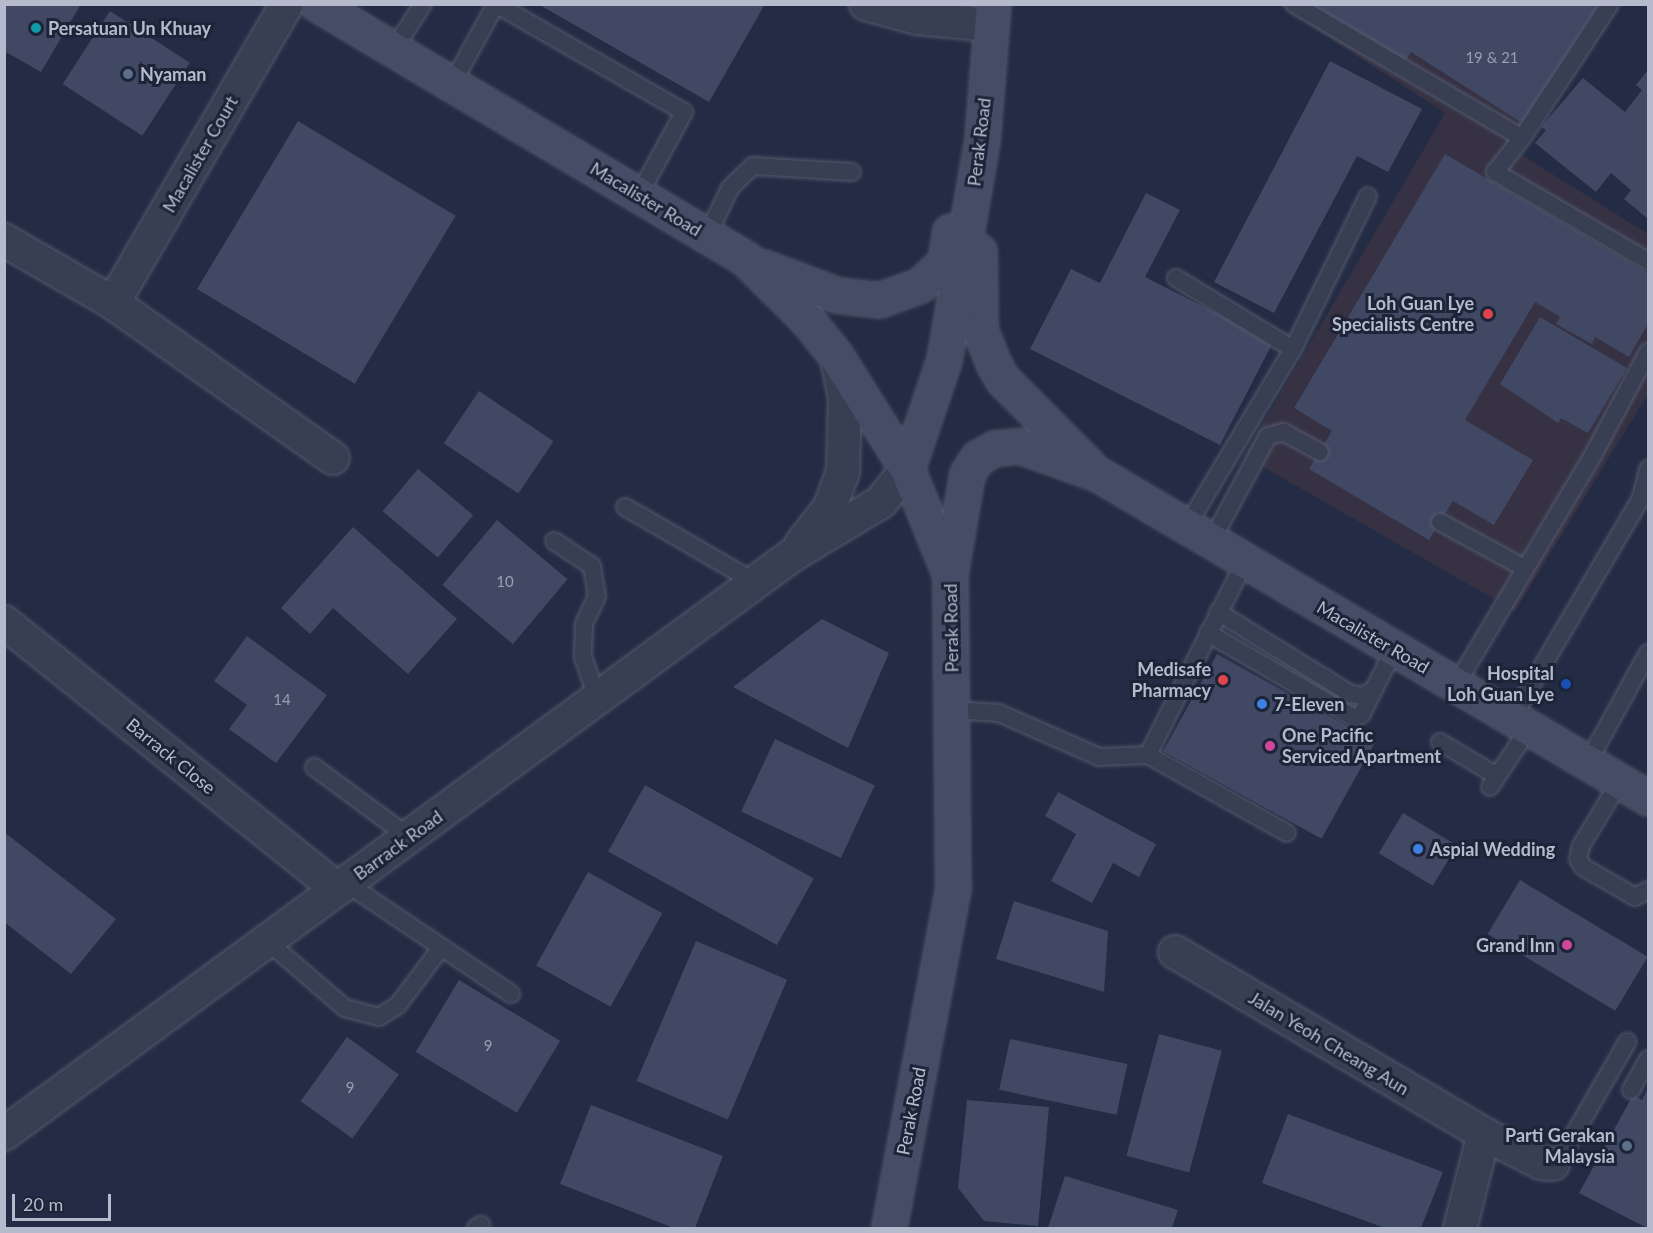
<!DOCTYPE html>
<html>
<head>
<meta charset="utf-8">
<style>
	body { margin:0 }
	#map { position:relative; width:1653px; height:1233px; overflow:hidden; background:#232c44; font-family:Lato,sans-serif }
	div>[style] { position:absolute }
	.medical>* { inset:0; background:#363143 }
	.building>* { inset:0; background:#404864; transform-origin:0 0 }
	.roads { filter:drop-shadow(0 0 2px #535a6d) drop-shadow(0 0 2px #535a6d) }
	.service>* { height:16px; margin:-8px; padding:0 8px; transform-origin:8px; border-radius:8px; background:#383f53 }
	.minor>* { height:32px; margin:-16px; padding:0 16px; transform-origin:16px; border-radius:16px; background:#383f53 }
	.secondary>* { height:33px; margin:-16.5px; padding:0 16.5px; transform-origin:16.5px; border-radius:16.5px; background:#464c66 }
	.dots>* { width:16px; height:16px; translate:-50% -50%; box-sizing:border-box; border:3px solid #1d2438; border-radius:50% }
	span { translate:-50% -50%; white-space:nowrap; text-align:center; line-height:1.15; -webkit-text-stroke:6px #1d2438; paint-order:stroke }
	.number-label { font-size:15px; color:#989eb3 }
	.number-label span { -webkit-text-stroke-width:0 }
	.poi-label { font-size:18px; color:#b5bacd; font-weight:700 }
	.left { translate:0 -50%; text-align:left }
	.right { translate:-100% -50%; text-align:right }
	.street-label { font-size:18px; color:#b5bacd }
	.frame { position:absolute; inset:0; border:6px solid #b5bacd; pointer-events:none }
	.scale { position:absolute; left:12px; top:1194px; width:99px; height:27px; box-sizing:border-box; border:3px solid #b5bacd; border-top:0; padding-left:8px; font-size:18px; line-height:21px; white-space:nowrap; color:#b5bacd; -webkit-text-stroke:4px #1d2438; paint-order:stroke }
</style>
</head>
<body>
<div id="map">
	<div class="medical">
		<i style="clip-path:polygon(1279px 5px,1619px 5px,1514px 150px,1648px 234px,1648px 394px,1515px 611px,1244px 456px,1445px 113px)"></i>
	</div>
	<div class="building">
		<i style="clip-path:polygon(4px 4px,81px 4px,41px 72px,4px 51px)"></i>
		<i style="clip-path:polygon(538px 4px,765px 4px,709px 102px)"></i>
		<i style="clip-path:polygon(1311px 4px,1599px 4px,1522px 123px,1411px 52px,1403px 64px)"></i>
		<i style="left:110px;top:11px;width:95px;height:87px;rotate:33deg"></i>
		<i style="clip-path:polygon(1330px 61px,1422px 109px,1388px 172px,1357px 156px,1274px 313px,1214px 282px)"></i>
		<i style="clip-path:polygon(1648px 70px,1648px 219px,1624px 199px,1631px 190px,1611px 173px,1596px 192px,1535px 143px,1546px 130px,1541px 127px,1583px 78px,1625px 112px,1642px 90px,1636px 85px)"></i>
		<i style="left:298px;top:121px;width:184px;height:196px;rotate:31deg"></i>
		<i style="clip-path:polygon(1445px 154px,1648px 273px,1648px 324px,1629px 357px,1595px 337px,1592px 344px,1556px 324px,1560px 317px,1535px 302px,1465px 420px,1533px 460px,1494px 525px,1453px 501px,1429px 540px,1309px 469px,1332px 431px,1294px 408px)"></i>
		<i style="clip-path:polygon(1146px 193px,1180px 210px,1145px 277px,1273px 342px,1220px 445px,1030px 349px,1071px 269px,1100px 283px)"></i>
		<i style="clip-path:polygon(1540px 317px,1627px 368px,1588px 433px,1561px 418px,1558px 423px,1500px 384px)"></i>
		<i style="left:479px;top:391px;width:90px;height:63px;rotate:34deg"></i>
		<i style="left:418px;top:469px;width:72px;height:55px;rotate:40deg"></i>
		<i style="left:497px;top:520px;width:92px;height:85px;rotate:40deg"></i>
		<i style="clip-path:polygon(353px 527px,457px 619px,408px 674px,333px 608px,310px 634px,281px 608px)"></i>
		<i style="clip-path:polygon(822px 619px,889px 653px,848px 748px,733px 687px)"></i>
		<i style="clip-path:polygon(247px 636px,327px 695px,276px 763px,229px 729px,247px 705px,214px 681px)"></i>
		<i style="left:1217px;top:654px;width:181px;height:111px;rotate:29deg"></i>
		<i style="left:775px;top:739px;width:110px;height:80px;rotate:25deg"></i>
		<i style="left:645px;top:785px;width:193px;height:76px;rotate:29deg"></i>
		<i style="clip-path:polygon(1058px 792px,1156px 844px,1139px 877px,1113px 863px,1092px 903px,1051px 881px,1076px 834px,1045px 816px)"></i>
		<i style="left:1403px;top:813px;width:63px;height:47px;rotate:31deg"></i>
		<i style="clip-path:polygon(4px 832px,116px 919px,71px 974px,4px 922px)"></i>
		<i style="left:588px;top:872px;width:85px;height:107px;rotate:29deg"></i>
		<i style="left:1520px;top:880px;width:149px;height:63px;rotate:31deg"></i>
		<i style="clip-path:polygon(1014px 901px,1108px 931px,1104px 992px,996px 959px)"></i>
		<i style="left:696px;top:941px;width:99px;height:152px;rotate:23deg"></i>
		<i style="left:459px;top:980px;width:118px;height:84px;rotate:31deg"></i>
		<i style="left:1159px;top:1034px;width:65px;height:126px;rotate:15deg"></i>
		<i style="left:347px;top:1037px;width:64px;height:79px;rotate:36deg"></i>
		<i style="left:1010px;top:1039px;width:120px;height:52px;rotate:12deg"></i>
		<i style="clip-path:polygon(1648px 1088px,1648px 1228px,1647px 1228px,1579px 1193px,1633px 1095px,1642px 1100px)"></i>
		<i style="clip-path:polygon(967px 1100px,1049px 1107px,1038px 1226px,984px 1221px,958px 1188px)"></i>
		<i style="clip-path:polygon(591px 1105px,723px 1156px,695px 1228px,674px 1228px,560px 1184px)"></i>
		<i style="clip-path:polygon(1288px 1114px,1443px 1172px,1421px 1228px,1385px 1228px,1262px 1183px)"></i>
		<i style="clip-path:polygon(1065px 1176px,1178px 1210px,1172px 1228px,1048px 1228px)"></i>
	</div>
	<div class="roads">
		<div class="service">
			<i style="left:496px;top:4px;width:217px;rotate:29.9deg"></i>
			<i style="left:684px;top:112px;width:94px;rotate:118.5deg"></i>
			<i style="left:1294px;top:4px;width:264px;rotate:30.4deg"></i>
			<i style="left:1522px;top:138px;width:160px;rotate:-56.7deg"></i>
			<i style="left:394px;top:49px;width:54px;rotate:-57.2deg"></i>
			<i style="left:452px;top:84px;width:91px;rotate:-61.2deg"></i>
			<i style="left:1522px;top:138px;width:43px;rotate:128.5deg"></i>
			<i style="left:1495px;top:172px;width:177px;rotate:30.2deg"></i>
			<i style="left:707px;top:236px;width:53px;rotate:-64.4deg"></i>
			<i style="left:730px;top:188px;width:32px;rotate:-44deg"></i>
			<i style="left:753px;top:166px;width:99px;rotate:3.5deg"></i>
			<i style="left:1176px;top:278px;width:137px;rotate:31.3deg"></i>
			<i style="left:625px;top:507px;width:150px;rotate:30deg"></i>
			<i style="left:1440px;top:522px;width:96px;rotate:28.7deg"></i>
			<i style="left:1187px;top:526px;width:206px;rotate:-59.1deg"></i>
			<i style="left:1293px;top:349px;width:170px;rotate:-63.9deg"></i>
			<i style="left:1212px;top:540px;width:118px;rotate:-61.7deg"></i>
			<i style="left:1268px;top:436px;width:16px;rotate:-15deg"></i>
			<i style="left:1283px;top:432px;width:42px;rotate:28.4deg"></i>
			<i style="left:554px;top:541px;width:45px;rotate:33.3deg"></i>
			<i style="left:592px;top:566px;width:30px;rotate:81deg"></i>
			<i style="left:597px;top:596px;width:31px;rotate:115deg"></i>
			<i style="left:584px;top:624px;width:33px;rotate:92deg"></i>
			<i style="left:583px;top:657px;width:43px;rotate:71.1deg"></i>
			<i style="left:1218px;top:612px;width:156px;rotate:31.7deg"></i>
			<i style="left:1351px;top:694px;width:12px;rotate:9deg"></i>
			<i style="left:1363px;top:696px;width:13px;rotate:-32deg"></i>
			<i style="left:1374px;top:689px;width:44px;rotate:-62.9deg"></i>
			<i style="left:1208px;top:633px;width:169px;rotate:30.2deg"></i>
			<i style="left:1354px;top:718px;width:8px;rotate:-23deg"></i>
			<i style="left:1361px;top:715px;width:29px;rotate:-63deg"></i>
			<i style="left:1456px;top:685px;width:265px;rotate:-59.2deg"></i>
			<i style="left:1592px;top:457px;width:119px;rotate:-61.9deg"></i>
			<i style="left:952px;top:710px;width:47px;rotate:3.7deg"></i>
			<i style="left:999px;top:713px;width:109px;rotate:23.7deg"></i>
			<i style="left:1099px;top:757px;width:49px;rotate:-2.3deg"></i>
			<i style="left:1148px;top:755px;width:159px;rotate:29.3deg"></i>
			<i style="left:1512px;top:718px;width:255px;rotate:-59.6deg"></i>
			<i style="left:1641px;top:498px;width:30px;rotate:-76deg"></i>
			<i style="left:1440px;top:742px;width:66px;rotate:30.8deg"></i>
			<i style="left:1148px;top:755px;width:217px;rotate:-63.4deg"></i>
			<i style="left:1588px;top:762px;width:124px;rotate:-61.2deg"></i>
			<i style="left:314px;top:767px;width:118px;rotate:36.4deg"></i>
			<i style="left:1620px;top:781px;width:76px;rotate:121deg"></i>
			<i style="left:1581px;top:846px;width:13px;rotate:103deg"></i>
			<i style="left:1578px;top:859px;width:9px;rotate:58deg"></i>
			<i style="left:1583px;top:867px;width:60px;rotate:30deg"></i>
			<i style="left:1635px;top:897px;width:15px;rotate:-28deg"></i>
			<i style="left:1490px;top:787px;width:71px;rotate:-56.5deg"></i>
			<i style="left:346px;top:883px;width:199px;rotate:33.9deg"></i>
			<i style="left:267px;top:941px;width:103px;rotate:40.7deg"></i>
			<i style="left:345px;top:1008px;width:35px;rotate:15deg"></i>
			<i style="left:379px;top:1017px;width:22px;rotate:-32deg"></i>
			<i style="left:398px;top:1005px;width:70px;rotate:-53.1deg"></i>
			<i style="left:1631px;top:1090px;width:35px;rotate:-61deg"></i>
			<i style="left:1553px;top:1164px;width:11px;rotate:-41deg"></i>
			<i style="left:1561px;top:1157px;width:133px;rotate:-60.1deg"></i>
			<i style="left:476px;top:1228px;width:6px;rotate:-31deg"></i>
		</div>
		<div class="minor">
			<i style="left:866px;top:4px;width:53px;rotate:15.4deg"></i>
			<i style="left:917px;top:18px;width:73px;rotate:5.5deg"></i>
			<i style="left:4px;top:240px;width:126px;rotate:30deg"></i>
			<i style="left:113px;top:303px;width:269px;rotate:35.2deg"></i>
			<i style="left:113px;top:303px;width:346px;rotate:-59.8deg"></i>
			<i style="left:801px;top:544px;width:47px;rotate:-51.9deg"></i>
			<i style="left:830px;top:507px;width:37px;rotate:-70deg"></i>
			<i style="left:843px;top:472px;width:75px;rotate:-88.5deg"></i>
			<i style="left:845px;top:397px;width:39px;rotate:-102deg"></i>
			<i style="left:4px;top:622px;width:427px;rotate:38.7deg"></i>
			<i style="left:1175px;top:952px;width:359px;rotate:30.5deg"></i>
			<i style="left:1484px;top:1134px;width:64px;rotate:27deg"></i>
			<i style="left:1541px;top:1163px;width:12px;rotate:5deg"></i>
			<i style="left:4px;top:1134px;width:976px;rotate:-36.29deg"></i>
			<i style="left:791px;top:556px;width:105px;rotate:-31deg"></i>
			<i style="left:881px;top:502px;width:42px;rotate:-51.8deg"></i>
			<i style="left:1460px;top:1228px;width:97px;rotate:-75.7deg"></i>
		</div>
		<div class="secondary">
			<i style="left:317px;top:4px;width:498px;rotate:30.7deg"></i>
			<i style="left:745px;top:258px;width:89px;rotate:45deg"></i>
			<i style="left:808px;top:321px;width:45px;rotate:51.3deg"></i>
			<i style="left:836px;top:356px;width:133px;rotate:57.9deg"></i>
			<i style="left:907px;top:469px;width:114px;rotate:67.9deg"></i>
			<i style="left:950px;top:575px;width:313px;rotate:89.5deg"></i>
			<i style="left:953px;top:888px;width:346px;rotate:100.7deg"></i>
			<i style="left:979px;top:251px;width:79px;rotate:89.3deg"></i>
			<i style="left:980px;top:330px;width:35px;rotate:68deg"></i>
			<i style="left:993px;top:363px;width:20px;rotate:60deg"></i>
			<i style="left:1003px;top:380px;width:120px;rotate:45deg"></i>
			<i style="left:763px;top:267px;width:79px;rotate:20.7deg"></i>
			<i style="left:837px;top:295px;width:42px;rotate:6.8deg"></i>
			<i style="left:879px;top:300px;width:44px;rotate:-20.1deg"></i>
			<i style="left:920px;top:285px;width:34px;rotate:-43deg"></i>
			<i style="left:945px;top:262px;width:31px;rotate:-81deg"></i>
			<i style="left:907px;top:469px;width:115px;rotate:-71.3deg"></i>
			<i style="left:944px;top:360px;width:223px;rotate:-80.2deg"></i>
			<i style="left:982px;top:140px;width:136px;rotate:-85.4deg"></i>
			<i style="left:950px;top:573px;width:100px;rotate:-80.3deg"></i>
			<i style="left:967px;top:474px;width:19px;rotate:-58deg"></i>
			<i style="left:977px;top:458px;width:21px;rotate:-29deg"></i>
			<i style="left:995px;top:448px;width:25px;rotate:-5deg"></i>
			<i style="left:1020px;top:446px;width:83px;rotate:19.7deg"></i>
			<i style="left:1098px;top:474px;width:638px;rotate:30.5deg"></i>
		</div>
	</div>
	<div class="dots">
		<i style="left:36px;top:28px;background:#0f9aa8"></i>
		<i style="left:128px;top:74px;background:#5c6f8a"></i>
		<i style="left:1488px;top:314px;background:#e0444e"></i>
		<i style="left:1223px;top:680px;background:#e0444e"></i>
		<i style="left:1566px;top:684px;background:#1a4fb4"></i>
		<i style="left:1262px;top:704px;background:#3f7fe0"></i>
		<i style="left:1270px;top:746px;background:#d1479c"></i>
		<i style="left:1418px;top:849px;background:#3f7fe0"></i>
		<i style="left:1567px;top:945px;background:#d1479c"></i>
		<i style="left:1627px;top:1146px;background:#5c6f8a"></i>
	</div>
	<div class="number-label">
		<span style="left:1492px;top:58px">19 &amp; 21</span>
		<span style="left:505px;top:582px">10</span>
		<span style="left:282px;top:700px">14</span>
		<span style="left:488px;top:1046px">9</span>
		<span style="left:350px;top:1088px">9</span>
	</div>
	<div class="poi-label">
		<span class="left" style="left:48px;top:28px">Persatuan Un Khuay</span>
		<span class="left" style="left:140px;top:74px">Nyaman</span>
		<span class="right" style="left:1474px;top:314px">Loh Guan Lye<br>Specialists Centre</span>
		<span class="right" style="left:1211px;top:680px">Medisafe<br>Pharmacy</span>
		<span class="right" style="left:1554px;top:684px">Hospital<br>Loh Guan Lye</span>
		<span class="left" style="left:1274px;top:704px">7-Eleven</span>
		<span class="left" style="left:1282px;top:746px">One Pacific<br>Serviced Apartment</span>
		<span class="left" style="left:1430px;top:849px">Aspial Wedding</span>
		<span class="right" style="left:1555px;top:945px">Grand Inn</span>
		<span class="right" style="left:1615px;top:1146px">Parti Gerakan<br>Malaysia</span>
	</div>
	<div class="street-label">
		<span style="left:979px;top:142px;rotate:-83deg">Perak Road</span>
		<span style="left:200px;top:154px;rotate:-60deg">Macalister Court</span>
		<span style="left:646px;top:199px;rotate:31deg">Macalister Road</span>
		<span style="left:951px;top:628px;rotate:-91deg">Perak Road</span>
		<span style="left:1373px;top:637px;rotate:30deg">Macalister Road</span>
		<span style="left:171px;top:756px;rotate:39deg">Barrack Close</span>
		<span style="left:398px;top:845px;rotate:-36deg">Barrack Road</span>
		<span style="left:1329px;top:1043px;rotate:31deg">Jalan Yeoh Cheang Aun</span>
		<span style="left:911px;top:1111px;rotate:-79deg">Perak Road</span>
	</div>
	<div class="frame"></div>
	<div class="scale">20 m</div>
</div>
</body>
</html>
